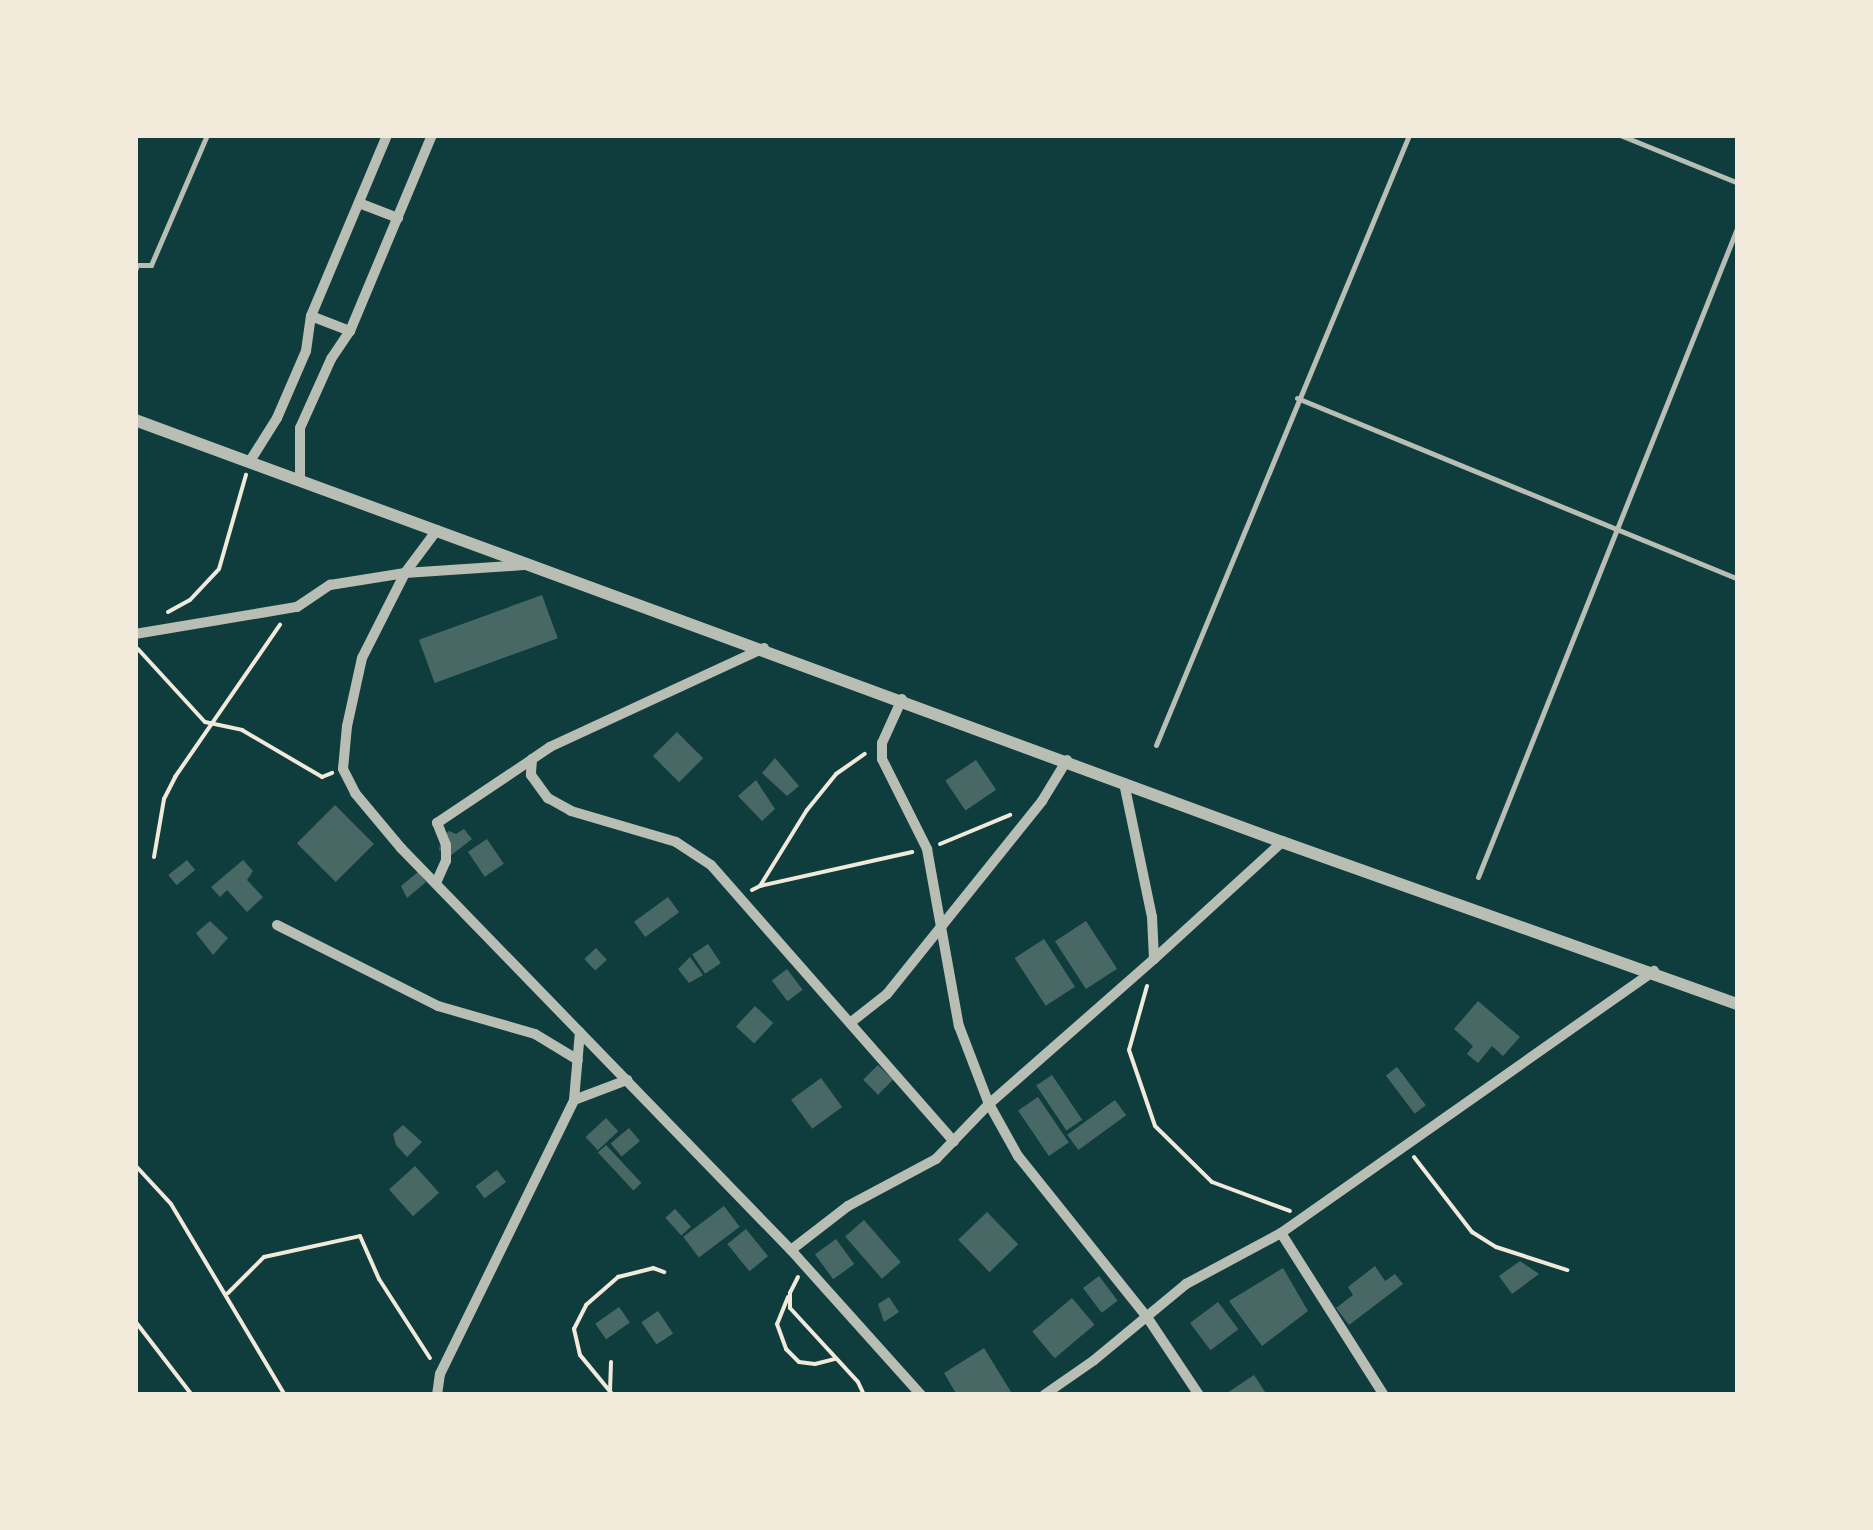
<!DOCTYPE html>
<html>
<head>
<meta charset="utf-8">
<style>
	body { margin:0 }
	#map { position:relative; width:1873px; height:1530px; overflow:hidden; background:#0f3d3e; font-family:"Public Sans",sans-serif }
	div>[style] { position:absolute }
	.building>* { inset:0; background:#486865; transform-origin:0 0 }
	.path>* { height:4px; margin:-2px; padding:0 2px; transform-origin:2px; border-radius:2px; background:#f1e9da }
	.service>* { height:5px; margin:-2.5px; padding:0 2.5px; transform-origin:2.5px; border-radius:2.5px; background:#b8beb3 }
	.minor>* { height:10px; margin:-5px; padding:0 5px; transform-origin:5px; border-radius:5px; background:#b8beb3 }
	.tertiary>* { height:12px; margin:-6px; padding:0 6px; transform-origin:6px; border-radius:6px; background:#b8beb3 }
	span { translate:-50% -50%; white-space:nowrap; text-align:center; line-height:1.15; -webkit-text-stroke:8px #f1e9da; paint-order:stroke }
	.frame { position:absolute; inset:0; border:138px solid #f1e9da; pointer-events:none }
</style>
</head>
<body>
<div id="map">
	<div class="building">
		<i style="left:542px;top:595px;width:46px;height:131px;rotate:70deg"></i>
		<i style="left:677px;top:732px;width:37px;height:34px;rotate:45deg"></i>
		<i style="clip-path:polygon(775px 758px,799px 786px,787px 796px,762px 773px)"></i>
		<i style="left:976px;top:760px;width:36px;height:37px;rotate:56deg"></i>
		<i style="clip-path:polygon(756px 780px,775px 809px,762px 821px,738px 796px)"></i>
		<i style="left:335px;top:805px;width:55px;height:54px;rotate:45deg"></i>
		<i style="clip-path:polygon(464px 829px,472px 839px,450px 856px,439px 850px,441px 838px,449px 831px,456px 834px)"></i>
		<i style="left:487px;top:839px;width:30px;height:23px;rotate:56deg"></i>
		<i style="left:187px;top:860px;width:13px;height:24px;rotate:51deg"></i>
		<i style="clip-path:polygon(243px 860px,253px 871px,247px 880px,263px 897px,247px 912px,227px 890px,220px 897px,211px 887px)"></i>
		<i style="clip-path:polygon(418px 872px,426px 882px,407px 898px,401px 886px)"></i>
		<i style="left:668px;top:897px;width:19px;height:42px;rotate:54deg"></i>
		<i style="clip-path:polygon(210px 921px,228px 938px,213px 955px,196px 933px)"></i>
		<i style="left:1086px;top:921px;width:57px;height:37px;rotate:57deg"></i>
		<i style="left:1044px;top:939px;width:57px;height:35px;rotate:57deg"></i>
		<i style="left:708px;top:944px;width:23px;height:19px;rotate:56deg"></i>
		<i style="left:596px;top:948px;width:16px;height:16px;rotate:47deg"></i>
		<i style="clip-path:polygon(690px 957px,703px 975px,689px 983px,678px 969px)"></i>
		<i style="left:787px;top:969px;width:26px;height:19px;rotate:53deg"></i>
		<i style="clip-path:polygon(1478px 1001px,1520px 1037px,1503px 1056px,1492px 1046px,1478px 1063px,1467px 1054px,1473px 1046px,1454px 1029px)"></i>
		<i style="left:755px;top:1006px;width:25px;height:28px;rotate:43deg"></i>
		<i style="left:878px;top:1065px;width:21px;height:21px;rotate:45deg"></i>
		<i style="left:1397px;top:1067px;width:48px;height:14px;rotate:53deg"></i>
		<i style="left:1052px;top:1075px;width:54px;height:19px;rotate:56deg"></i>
		<i style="left:821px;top:1078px;width:36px;height:37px;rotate:54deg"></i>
		<i style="left:1038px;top:1097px;width:55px;height:24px;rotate:56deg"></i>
		<i style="left:1115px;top:1100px;width:19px;height:59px;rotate:54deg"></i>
		<i style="left:606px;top:1118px;width:18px;height:28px;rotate:47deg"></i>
		<i style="clip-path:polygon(403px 1125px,422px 1142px,407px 1157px,396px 1145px,393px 1134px)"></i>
		<i style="left:629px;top:1128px;width:17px;height:24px;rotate:50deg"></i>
		<i style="left:606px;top:1145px;width:52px;height:11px;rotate:47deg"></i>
		<i style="left:415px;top:1166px;width:36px;height:35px;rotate:48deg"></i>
		<i style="left:497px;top:1170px;width:15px;height:27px;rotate:53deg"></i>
		<i style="left:724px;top:1206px;width:26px;height:51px;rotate:53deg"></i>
		<i style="left:675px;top:1209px;width:24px;height:13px;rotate:48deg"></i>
		<i style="left:987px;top:1212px;width:45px;height:40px;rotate:46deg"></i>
		<i style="left:864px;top:1220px;width:56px;height:25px;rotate:49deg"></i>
		<i style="left:746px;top:1229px;width:35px;height:24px;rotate:51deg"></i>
		<i style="left:836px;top:1239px;width:31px;height:26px;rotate:54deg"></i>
		<i style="clip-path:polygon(1520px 1261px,1539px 1274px,1512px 1294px,1499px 1276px)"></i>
		<i style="clip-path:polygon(1375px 1266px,1385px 1281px,1395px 1274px,1403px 1284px,1349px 1325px,1336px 1308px,1353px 1295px,1348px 1287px)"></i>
		<i style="clip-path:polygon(1283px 1268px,1308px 1311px,1262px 1346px,1229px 1301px)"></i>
		<i style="left:1099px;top:1276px;width:31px;height:20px;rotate:53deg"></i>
		<i style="clip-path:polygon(889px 1297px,899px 1312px,884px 1322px,878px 1304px)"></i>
		<i style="left:1072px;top:1298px;width:35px;height:52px;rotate:50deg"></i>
		<i style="left:1218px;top:1302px;width:34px;height:35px;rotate:53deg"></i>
		<i style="left:619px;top:1307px;width:19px;height:29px;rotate:55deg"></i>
		<i style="left:658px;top:1311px;width:27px;height:20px;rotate:56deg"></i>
		<i style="clip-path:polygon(984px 1348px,1011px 1392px,957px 1395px,944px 1373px)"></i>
		<i style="clip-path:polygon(1254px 1375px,1267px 1395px,1224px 1395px)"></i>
	</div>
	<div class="path">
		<i style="left:168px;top:612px;width:25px;rotate:-29deg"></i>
		<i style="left:190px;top:600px;width:42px;rotate:-46.9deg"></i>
		<i style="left:219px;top:569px;width:98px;rotate:-74deg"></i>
		<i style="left:138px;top:649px;width:99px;rotate:47.5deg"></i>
		<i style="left:205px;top:722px;width:38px;rotate:12deg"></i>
		<i style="left:242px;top:730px;width:93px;rotate:30.4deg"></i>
		<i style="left:322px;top:777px;width:11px;rotate:-22deg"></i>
		<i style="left:940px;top:844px;width:76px;rotate:-22.5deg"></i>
		<i style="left:154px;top:857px;width:59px;rotate:-80.2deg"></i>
		<i style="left:164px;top:799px;width:25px;rotate:-63deg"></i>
		<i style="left:175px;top:777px;width:185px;rotate:-55.4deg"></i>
		<i style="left:760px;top:886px;width:156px;rotate:-12.6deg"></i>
		<i style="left:752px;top:890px;width:9px;rotate:-27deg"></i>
		<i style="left:760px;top:886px;width:89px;rotate:-58.3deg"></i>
		<i style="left:807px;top:810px;width:46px;rotate:-51.1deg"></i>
		<i style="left:836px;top:774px;width:35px;rotate:-35deg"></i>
		<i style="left:1147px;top:986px;width:66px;rotate:105.7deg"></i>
		<i style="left:1129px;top:1050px;width:80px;rotate:71.1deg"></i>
		<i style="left:1155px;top:1126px;width:80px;rotate:44.5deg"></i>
		<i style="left:1212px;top:1182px;width:83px;rotate:20.4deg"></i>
		<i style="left:1414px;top:1157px;width:95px;rotate:52.3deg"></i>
		<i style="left:1472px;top:1232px;width:28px;rotate:32deg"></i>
		<i style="left:1496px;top:1247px;width:75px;rotate:17.9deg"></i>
		<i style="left:135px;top:1165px;width:53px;rotate:47.3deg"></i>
		<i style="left:171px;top:1204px;width:222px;rotate:59.2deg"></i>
		<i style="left:798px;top:1277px;width:18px;rotate:117deg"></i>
		<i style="left:790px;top:1293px;width:15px;rotate:90deg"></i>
		<i style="left:790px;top:1308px;width:100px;rotate:47.4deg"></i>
		<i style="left:858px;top:1382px;width:14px;rotate:65deg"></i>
		<i style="left:228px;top:1293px;width:51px;rotate:-45deg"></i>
		<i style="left:264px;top:1257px;width:98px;rotate:-12.3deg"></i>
		<i style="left:360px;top:1236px;width:47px;rotate:66.2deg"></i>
		<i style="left:379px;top:1279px;width:94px;rotate:57.2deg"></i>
		<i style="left:788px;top:1297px;width:29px;rotate:112deg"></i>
		<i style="left:777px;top:1324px;width:27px;rotate:70deg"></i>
		<i style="left:786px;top:1349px;width:18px;rotate:45deg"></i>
		<i style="left:799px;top:1362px;width:16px;rotate:7deg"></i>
		<i style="left:815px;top:1364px;width:21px;rotate:-14deg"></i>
		<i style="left:135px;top:1321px;width:93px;rotate:52.4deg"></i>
		<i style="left:610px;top:1391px;width:29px;rotate:-88deg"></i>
		<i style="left:613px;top:1395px;width:52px;rotate:-129.5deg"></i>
		<i style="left:580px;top:1355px;width:27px;rotate:-103deg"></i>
		<i style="left:574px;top:1329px;width:27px;rotate:-63deg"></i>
		<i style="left:586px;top:1305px;width:43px;rotate:-41.2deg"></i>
		<i style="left:618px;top:1277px;width:36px;rotate:-14deg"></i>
		<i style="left:653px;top:1268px;width:12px;rotate:20deg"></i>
	</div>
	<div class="service">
		<i style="left:1620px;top:135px;width:127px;rotate:22.1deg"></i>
		<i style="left:135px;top:270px;width:5px;rotate:-68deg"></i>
		<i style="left:137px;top:265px;width:14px"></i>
		<i style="left:151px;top:265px;width:142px;rotate:-66.7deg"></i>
		<i style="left:1297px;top:398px;width:477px;rotate:22.3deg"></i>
		<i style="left:1156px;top:745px;width:660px;rotate:-67.47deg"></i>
		<i style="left:1478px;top:877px;width:701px;rotate:-68.23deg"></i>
	</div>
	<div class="minor">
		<i style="left:359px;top:203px;width:42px;rotate:21deg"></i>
		<i style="left:311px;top:316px;width:42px;rotate:21deg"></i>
		<i style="left:250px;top:461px;width:51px;rotate:-57.9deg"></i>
		<i style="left:277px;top:418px;width:73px;rotate:-66.6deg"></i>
		<i style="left:306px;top:351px;width:35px;rotate:-82deg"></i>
		<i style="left:311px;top:316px;width:196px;rotate:-67.2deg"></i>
		<i style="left:300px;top:481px;width:53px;rotate:-90deg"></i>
		<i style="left:300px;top:428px;width:76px;rotate:-65.8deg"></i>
		<i style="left:331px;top:359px;width:34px;rotate:-56deg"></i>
		<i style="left:350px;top:331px;width:212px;rotate:-67.3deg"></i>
		<i style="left:437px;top:530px;width:54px;rotate:126.7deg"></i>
		<i style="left:405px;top:573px;width:95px;rotate:116.8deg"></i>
		<i style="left:362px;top:658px;width:70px;rotate:102.4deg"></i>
		<i style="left:347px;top:726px;width:43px;rotate:95.3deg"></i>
		<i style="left:343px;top:769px;width:27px;rotate:63deg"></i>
		<i style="left:355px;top:793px;width:72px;rotate:50.1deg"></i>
		<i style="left:401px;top:848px;width:560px;rotate:45.87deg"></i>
		<i style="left:791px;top:1250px;width:195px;rotate:48.1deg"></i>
		<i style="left:135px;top:634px;width:164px;rotate:-9.5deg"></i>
		<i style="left:297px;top:607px;width:40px;rotate:-34deg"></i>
		<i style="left:330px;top:585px;width:76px;rotate:-9.1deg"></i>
		<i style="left:405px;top:573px;width:119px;rotate:-3.8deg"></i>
		<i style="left:764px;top:648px;width:236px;rotate:155.2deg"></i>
		<i style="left:550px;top:747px;width:22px;rotate:146deg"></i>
		<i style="left:532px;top:759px;width:16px;rotate:94deg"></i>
		<i style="left:531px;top:775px;width:29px;rotate:54deg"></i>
		<i style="left:548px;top:798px;width:26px;rotate:29deg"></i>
		<i style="left:571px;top:811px;width:109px;rotate:16.4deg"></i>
		<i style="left:676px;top:842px;width:42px;rotate:33.3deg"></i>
		<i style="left:711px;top:865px;width:368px;rotate:48.7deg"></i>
		<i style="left:902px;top:699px;width:48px;rotate:114.4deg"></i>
		<i style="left:882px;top:743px;width:16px;rotate:90deg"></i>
		<i style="left:882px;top:759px;width:101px;rotate:63.4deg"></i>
		<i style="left:927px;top:849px;width:180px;rotate:79.8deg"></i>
		<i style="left:959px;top:1026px;width:84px;rotate:69deg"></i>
		<i style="left:989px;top:1104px;width:60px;rotate:60.9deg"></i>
		<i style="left:1018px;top:1156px;width:206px;rotate:51.3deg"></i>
		<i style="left:1147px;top:1317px;width:94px;rotate:56.3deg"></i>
		<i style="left:436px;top:883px;width:24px;rotate:-66deg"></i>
		<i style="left:446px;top:861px;width:16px;rotate:-90deg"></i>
		<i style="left:446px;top:845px;width:24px;rotate:-112deg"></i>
		<i style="left:437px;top:823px;width:113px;rotate:-33.8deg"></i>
		<i style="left:277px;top:925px;width:180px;rotate:26.7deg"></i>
		<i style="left:438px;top:1006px;width:101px;rotate:16.1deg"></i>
		<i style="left:535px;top:1034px;width:50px;rotate:31.2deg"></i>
		<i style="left:1154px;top:959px;width:173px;rotate:-42.4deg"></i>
		<i style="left:850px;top:1023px;width:47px;rotate:-38.1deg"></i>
		<i style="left:887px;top:994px;width:248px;rotate:-51.2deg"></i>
		<i style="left:1042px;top:801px;width:48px;rotate:-58.6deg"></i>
		<i style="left:574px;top:1100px;width:57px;rotate:-20.7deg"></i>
		<i style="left:1281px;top:1233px;width:192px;rotate:57.6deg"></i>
		<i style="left:791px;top:1250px;width:72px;rotate:-37.7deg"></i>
		<i style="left:848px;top:1206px;width:100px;rotate:-28.1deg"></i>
		<i style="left:936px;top:1159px;width:76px;rotate:-46.1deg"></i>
		<i style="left:989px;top:1104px;width:220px;rotate:-41.3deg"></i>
		<i style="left:1154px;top:959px;width:42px;rotate:-92.7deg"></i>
		<i style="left:1152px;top:917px;width:137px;rotate:-101.8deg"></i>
		<i style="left:437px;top:1395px;width:21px;rotate:-82deg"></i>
		<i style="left:440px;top:1374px;width:305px;rotate:-63.9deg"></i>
		<i style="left:574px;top:1100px;width:68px;rotate:-85deg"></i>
		<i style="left:1044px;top:1395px;width:60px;rotate:-34.8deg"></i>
		<i style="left:1093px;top:1361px;width:121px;rotate:-39.6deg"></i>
		<i style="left:1186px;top:1284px;width:108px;rotate:-28.2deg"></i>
		<i style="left:1281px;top:1233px;width:456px;rotate:-35.1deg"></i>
	</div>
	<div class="tertiary">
		<i style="left:135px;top:420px;width:1222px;rotate:20.2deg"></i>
		<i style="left:1282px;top:842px;width:484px;rotate:19.6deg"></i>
	</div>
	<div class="frame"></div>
</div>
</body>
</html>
